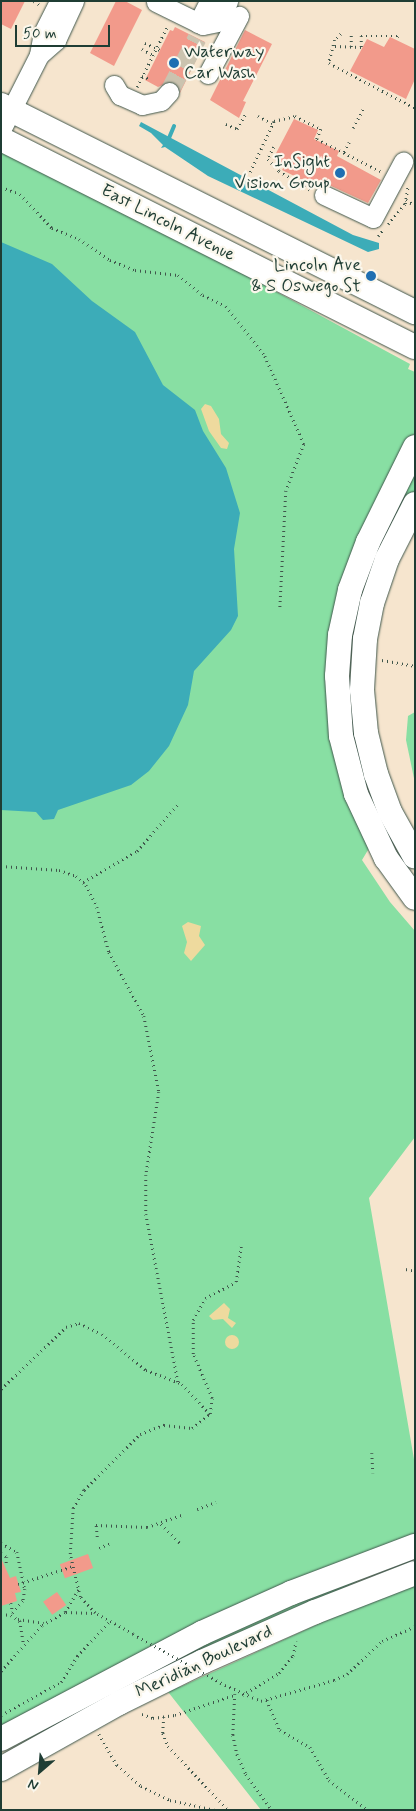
<!DOCTYPE html>
<html>
<head>
<meta charset="utf-8">
<style>
	body { margin:0 }
	#map { position:relative; width:416px; height:1811px; overflow:hidden; background:#f6e5ce; font-family:Mynerve,sans-serif }
	div>[style] { position:absolute }
	.green>* { inset:0; background:#88dfa3 }
	.sand>* { inset:0; background:#eeda9e }
	.round { border-radius:50% }
	.water>* { inset:0; background:#3cacb8 }
	.stream>* { height:4px; margin:-2px; padding:0 2px; transform-origin:2px; border-radius:2px; background:#3cacb8 }
	.building>* { inset:0; background:#f29a8b; transform-origin:0 0 }
	.minor-tunnel>* { height:19px; margin-top:-9.5px; transform-origin:0; background:repeating-linear-gradient(90deg,#cbc3af 0 19px,transparent 0 28px) }
	.path>* { height:2.5px; margin-top:-1.25px; transform-origin:0; background:repeating-linear-gradient(90deg,#3f564b 0 1px,transparent 0 5px) }
	.roads { filter:drop-shadow(0 0 1px #3f564b) drop-shadow(0 0 1px #3f564b) }
	.minor>* { height:19px; margin:-9.5px; padding:0 9.5px; transform-origin:9.5px; border-radius:9.5px; background:#fff }
	.major>* { height:24px; margin:-12px; padding:0 12px; transform-origin:12px; border-radius:12px; background:#fff }
	.path-bridge>* { height:2.5px; margin-top:-1.25px; transform-origin:0; background:repeating-linear-gradient(90deg,#3f564b 0 1px,transparent 0 5px) }
	.dots>* { width:14px; height:14px; translate:-50% -50%; box-sizing:border-box; border:2px solid #fbf7ec; border-radius:50% }
	span { translate:-50% -50%; white-space:nowrap; text-align:center; line-height:1.15; -webkit-text-stroke:4.5px #fbf7ec; paint-order:stroke }
	.poi-label { font-size:18px; color:#1f3d34 }
	.left { translate:0 -50%; text-align:left }
	.right { translate:-100% -50%; text-align:right }
	.street-label { font-size:18px; color:#1f3d34 }
	.frame { position:absolute; inset:0; border:2px solid #1f3d34; pointer-events:none }
	.north { position:absolute; left:15px; top:1746px; width:50px; height:50px; -webkit-text-stroke:4px #fbf7ec; paint-order:stroke; rotate:207deg; font-size:14px; font-weight:700; line-height:20px; text-align:center; color:#1f3d34 }
	.north::after { content:''; display:block; margin:auto; width:18px; height:22px; background:#1f3d34; clip-path:polygon(50% 0,100% 100%,50% 72%,0 100%) }
	.scale { position:absolute; left:15px; top:25px; width:95px; height:22px; box-sizing:border-box; border:2px solid #1f3d34; border-top:0; padding-left:6px; font-size:15px; line-height:18px; white-space:nowrap; color:#1f3d34; -webkit-text-stroke:4px #fbf7ec; paint-order:stroke }
</style>
</head>
<body>
<div id="map">
	<div class="green">
		<i style="clip-path:polygon(1px 150px,223px 263px,410px 364px,408px 369px,415px 372px,415px 432px,365px 531px,333px 637px,371px 845px,362px 860px,390px 902px,415px 931px,415px 1137px,369px 1198px,415px 1465px,415px 1538px,1px 1730px)"></i>
		<i style="clip-path:polygon(415px 463px,415px 489px,371px 584px,366px 583px,376px 550px)"></i>
		<i style="clip-path:polygon(415px 712px,415px 783px,406px 740px,408px 716px)"></i>
		<i style="clip-path:polygon(363px 1578px,304px 1609px,96px 1702px,233px 1627px)"></i>
		<i style="clip-path:polygon(415px 1580px,415px 1810px,261px 1810px,165px 1688px,176px 1682px,180px 1687px)"></i>
	</div>
	<div class="sand">
		<i style="clip-path:polygon(205px 404px,211px 406px,219px 419px,221px 434px,229px 443px,227px 449px,221px 448px,209px 431px,201px 409px)"></i>
		<i style="clip-path:polygon(188px 922px,201px 926px,199px 936px,205px 945px,191px 961px,184px 953px,187px 942px,182px 926px)"></i>
		<i style="clip-path:polygon(224px 1303px,230px 1309px,228px 1318px,236px 1323px,232px 1328px,223px 1319px,213px 1320px,209px 1316px)"></i>
		<i class="round" style="left:225px;top:1335px;width:14px;height:14px"></i>
	</div>
	<div class="water">
		<i style="clip-path:polygon(141px 122px,353px 235px,379px 243px,379px 249px,368px 252px,208px 176px,165px 147px,161px 148px,163px 145px,151px 133px,139px 126px)"></i>
		<i style="clip-path:polygon(1px 242px,52px 264px,92px 301px,135px 332px,163px 385px,195px 410px,203px 431px,226px 468px,240px 513px,234px 549px,238px 616px,231px 630px,194px 671px,188px 705px,169px 746px,149px 771px,131px 785px,58px 810px,54px 819px,43px 820px,36px 812px,1px 810px)"></i>
	</div>
	<div class="stream">
		<i style="left:169px;top:138px;width:13px;rotate:-67deg"></i>
	</div>
	<div class="building">
		<i style="clip-path:polygon(1px 1px,25px 1px,11px 29px,1px 24px)"></i>
		<i style="clip-path:polygon(116px 1px,125px 1px,142px 10px,114px 66px,90px 53px)"></i>
		<i style="clip-path:polygon(175px 27px,205px 42px,180px 93px,177px 84px,172px 81px,158px 87px,145px 80px,170px 30px,173px 31px)"></i>
		<i style="clip-path:polygon(245px 30px,272px 44px,243px 101px,246px 102px,239px 118px,210px 100px)"></i>
		<i style="clip-path:polygon(390px 37px,415px 49px,415px 79px,406px 99px,350px 71px,367px 39px,384px 47px)"></i>
		<i style="clip-path:polygon(294px 119px,318px 130px,314px 139px,339px 151px,337px 156px,381px 180px,368px 203px,329px 185px,317px 187px,282px 170px,285px 165px,273px 159px)"></i>
		<i style="left:88px;top:1554px;width:15px;height:30px;rotate:70deg"></i>
		<i style="clip-path:polygon(1px 1558px,10px 1578px,16px 1576px,21px 1592px,15px 1593px,17px 1601px,1px 1606px)"></i>
		<i style="left:57px;top:1592px;width:16px;height:17px;rotate:55deg"></i>
	</div>
	<div class="minor-tunnel">
		<i style="left:169px;top:92px;width:61px;rotate:-62.6deg"></i>
	</div>
	<div class="path">
		<i style="left:34px;top:1px;width:7px;rotate:34deg"></i>
		<i style="left:341px;top:34px;width:8px;rotate:135deg"></i>
		<i style="left:335px;top:40px;width:24px;rotate:105deg"></i>
		<i style="left:329px;top:63px;width:97px;rotate:27.6deg"></i>
		<i style="left:145px;top:43px;width:17px;rotate:25deg"></i>
		<i style="left:335px;top:46px;width:26px;rotate:2deg"></i>
		<i style="left:361px;top:47px;width:11px;rotate:-90deg"></i>
		<i style="left:361px;top:36px;width:37px"></i>
		<i style="left:398px;top:36px;width:4px;rotate:117deg"></i>
		<i style="left:351px;top:47px;width:12px;rotate:-90deg"></i>
		<i style="left:142px;top:49px;width:13px;rotate:29deg"></i>
		<i style="left:142px;top:76px;width:9px;rotate:21deg"></i>
		<i style="left:137px;top:87px;width:69px;rotate:-63.4deg"></i>
		<i style="left:258px;top:116px;width:16px;rotate:27deg"></i>
		<i style="left:226px;top:124px;width:12px;rotate:24deg"></i>
		<i style="left:237px;top:129px;width:18px;rotate:-61deg"></i>
		<i style="left:353px;top:128px;width:21px;rotate:-62deg"></i>
		<i style="left:274px;top:147px;width:13px;rotate:117deg"></i>
		<i style="left:268px;top:159px;width:16px;rotate:47deg"></i>
		<i style="left:279px;top:171px;width:37px;rotate:31deg"></i>
		<i style="left:344px;top:152px;width:11px;rotate:-63deg"></i>
		<i style="left:250px;top:172px;width:56px;rotate:-64.8deg"></i>
		<i style="left:274px;top:121px;width:22px;rotate:-13deg"></i>
		<i style="left:295px;top:116px;width:29px;rotate:27deg"></i>
		<i style="left:321px;top:129px;width:11px;rotate:112deg"></i>
		<i style="left:317px;top:139px;width:71px;rotate:26.9deg"></i>
		<i style="left:1px;top:187px;width:20px;rotate:20deg"></i>
		<i style="left:20px;top:194px;width:47px;rotate:46.7deg"></i>
		<i style="left:52px;top:228px;width:29px;rotate:22deg"></i>
		<i style="left:79px;top:239px;width:37px;rotate:34deg"></i>
		<i style="left:110px;top:260px;width:27px;rotate:22deg"></i>
		<i style="left:135px;top:270px;width:43px;rotate:6.6deg"></i>
		<i style="left:178px;top:275px;width:32px;rotate:39deg"></i>
		<i style="left:203px;top:295px;width:25px;rotate:26deg"></i>
		<i style="left:226px;top:306px;width:63px;rotate:52deg"></i>
		<i style="left:265px;top:356px;width:96px;rotate:66.1deg"></i>
		<i style="left:304px;top:444px;width:50px;rotate:111deg"></i>
		<i style="left:286px;top:491px;width:117px;rotate:92.9deg"></i>
		<i style="left:406px;top:200px;width:10px;rotate:29deg"></i>
		<i style="left:388px;top:224px;width:26px;rotate:-50deg"></i>
		<i style="left:405px;top:204px;width:18px;rotate:-81deg"></i>
		<i style="left:378px;top:236px;width:8px;rotate:-50deg"></i>
		<i style="left:382px;top:660px;width:34px;rotate:10deg"></i>
		<i style="left:1px;top:866px;width:58px;rotate:3.9deg"></i>
		<i style="left:59px;top:870px;width:18px;rotate:19deg"></i>
		<i style="left:76px;top:876px;width:13px;rotate:42deg"></i>
		<i style="left:86px;top:885px;width:25px;rotate:63deg"></i>
		<i style="left:97px;top:907px;width:47px;rotate:75.1deg"></i>
		<i style="left:109px;top:952px;width:73px;rotate:61.3deg"></i>
		<i style="left:144px;top:1016px;width:77px;rotate:78.8deg"></i>
		<i style="left:159px;top:1092px;width:84px;rotate:98.9deg"></i>
		<i style="left:146px;top:1175px;width:39px;rotate:90deg"></i>
		<i style="left:146px;top:1214px;width:171px;rotate:79.2deg"></i>
		<i style="left:83px;top:882px;width:62px;rotate:-29.9deg"></i>
		<i style="left:137px;top:851px;width:61px;rotate:-49deg"></i>
		<i style="left:406px;top:1269px;width:9px;rotate:13deg"></i>
		<i style="left:1px;top:1389px;width:90px;rotate:-43.6deg"></i>
		<i style="left:66px;top:1327px;width:14px;rotate:-17deg"></i>
		<i style="left:79px;top:1323px;width:25px;rotate:26deg"></i>
		<i style="left:102px;top:1334px;width:57px;rotate:39.3deg"></i>
		<i style="left:146px;top:1370px;width:39px;rotate:21deg"></i>
		<i style="left:182px;top:1384px;width:41px;rotate:47deg"></i>
		<i style="left:372px;top:1453px;width:20px;rotate:87deg"></i>
		<i style="left:197px;top:1509px;width:20px;rotate:-20deg"></i>
		<i style="left:161px;top:1524px;width:27px;rotate:45deg"></i>
		<i style="left:97px;top:1537px;width:12px;rotate:-95deg"></i>
		<i style="left:96px;top:1525px;width:51px;rotate:2.2deg"></i>
		<i style="left:147px;top:1527px;width:39px;rotate:-19deg"></i>
		<i style="left:1px;top:1543px;width:18px;rotate:29deg"></i>
		<i style="left:17px;top:1552px;width:38px;rotate:78deg"></i>
		<i style="left:25px;top:1589px;width:12px;rotate:99deg"></i>
		<i style="left:23px;top:1601px;width:18px;rotate:131deg"></i>
		<i style="left:99px;top:1548px;width:12px;rotate:-24deg"></i>
		<i style="left:1px;top:1553px;width:7px;rotate:34deg"></i>
		<i style="left:7px;top:1557px;width:9px;rotate:96deg"></i>
		<i style="left:18px;top:1584px;width:58px;rotate:-18.1deg"></i>
		<i style="left:11px;top:1603px;width:10px;rotate:79deg"></i>
		<i style="left:66px;top:1612px;width:27px;rotate:2deg"></i>
		<i style="left:1px;top:1614px;width:10px;rotate:6deg"></i>
		<i style="left:11px;top:1615px;width:11px;rotate:34deg"></i>
		<i style="left:20px;top:1621px;width:24px;rotate:81deg"></i>
		<i style="left:18px;top:1619px;width:26px;rotate:9deg"></i>
		<i style="left:133px;top:1634px;width:43px;rotate:-151.1deg"></i>
		<i style="left:95px;top:1613px;width:22px;rotate:-133deg"></i>
		<i style="left:80px;top:1597px;width:44px;rotate:-103.1deg"></i>
		<i style="left:70px;top:1554px;width:46px;rotate:-86.3deg"></i>
		<i style="left:73px;top:1508px;width:21px;rotate:-59deg"></i>
		<i style="left:84px;top:1490px;width:79px;rotate:-45deg"></i>
		<i style="left:140px;top:1434px;width:26px;rotate:-21deg"></i>
		<i style="left:164px;top:1425px;width:28px;rotate:6deg"></i>
		<i style="left:192px;top:1428px;width:23px;rotate:-38deg"></i>
		<i style="left:210px;top:1414px;width:16px;rotate:-83deg"></i>
		<i style="left:212px;top:1398px;width:48px;rotate:-113.4deg"></i>
		<i style="left:193px;top:1354px;width:34px;rotate:-90deg"></i>
		<i style="left:193px;top:1320px;width:25px;rotate:-61deg"></i>
		<i style="left:205px;top:1298px;width:35px;rotate:-27deg"></i>
		<i style="left:236px;top:1282px;width:36px;rotate:-82deg"></i>
		<i style="left:1px;top:1671px;width:62px;rotate:-48.3deg"></i>
		<i style="left:42px;top:1625px;width:26px;rotate:-29deg"></i>
		<i style="left:65px;top:1612px;width:26px;rotate:-59deg"></i>
		<i style="left:225px;top:1685px;width:39px;rotate:24deg"></i>
		<i style="left:261px;top:1701px;width:76px;rotate:-16deg"></i>
		<i style="left:334px;top:1680px;width:14px;rotate:-25deg"></i>
		<i style="left:347px;top:1674px;width:48px;rotate:-43.3deg"></i>
		<i style="left:382px;top:1641px;width:36px;rotate:-24deg"></i>
		<i style="left:235px;top:1694px;width:41px;rotate:92.8deg"></i>
		<i style="left:233px;top:1735px;width:19px;rotate:78deg"></i>
		<i style="left:237px;top:1754px;width:22px;rotate:66deg"></i>
		<i style="left:246px;top:1774px;width:44px;rotate:54.2deg"></i>
		<i style="left:242px;top:1695px;width:43px;rotate:-30.7deg"></i>
		<i style="left:279px;top:1673px;width:22px;rotate:-51deg"></i>
		<i style="left:293px;top:1656px;width:15px;rotate:-79deg"></i>
		<i style="left:267px;top:1700px;width:33px;rotate:67deg"></i>
		<i style="left:280px;top:1730px;width:34px;rotate:30deg"></i>
		<i style="left:310px;top:1747px;width:38px;rotate:60deg"></i>
		<i style="left:329px;top:1780px;width:49px;rotate:37.6deg"></i>
		<i style="left:142px;top:1714px;width:12px;rotate:20deg"></i>
		<i style="left:153px;top:1718px;width:22px;rotate:-8deg"></i>
		<i style="left:175px;top:1715px;width:62px;rotate:-18.7deg"></i>
		<i style="left:1px;top:1715px;width:68px;rotate:-28.8deg"></i>
		<i style="left:61px;top:1682px;width:31px;rotate:-58deg"></i>
		<i style="left:77px;top:1656px;width:48px;rotate:-46.7deg"></i>
		<i style="left:164px;top:1717px;width:16px;rotate:94deg"></i>
		<i style="left:163px;top:1733px;width:14px;rotate:69deg"></i>
		<i style="left:168px;top:1746px;width:88px;rotate:46.8deg"></i>
		<i style="left:99px;top:1734px;width:36px;rotate:60deg"></i>
		<i style="left:117px;top:1765px;width:32px;rotate:41deg"></i>
		<i style="left:141px;top:1786px;width:32px;rotate:26deg"></i>
		<i style="left:170px;top:1800px;width:46px;rotate:12.5deg"></i>
	</div>
	<div class="roads">
		<div class="minor">
			<i style="left:156px;top:2px;width:52px;rotate:26.1deg"></i>
			<i style="left:203px;top:25px;width:14px;rotate:-12deg"></i>
			<i style="left:217px;top:22px;width:24px;rotate:-62deg"></i>
			<i style="left:198px;top:23px;width:25px;rotate:-63deg"></i>
			<i style="left:39px;top:55px;width:23px;rotate:-41deg"></i>
			<i style="left:56px;top:40px;width:43px;rotate:-65.2deg"></i>
			<i style="left:208px;top:74px;width:66px;rotate:-61.9deg"></i>
			<i style="left:114px;top:85px;width:12px;rotate:59deg"></i>
			<i style="left:120px;top:95px;width:24px;rotate:24deg"></i>
			<i style="left:142px;top:105px;width:19px;rotate:-12deg"></i>
			<i style="left:161px;top:101px;width:12px;rotate:-48deg"></i>
			<i style="left:1px;top:130px;width:84px;rotate:-63.1deg"></i>
			<i style="left:39px;top:55px;width:22px;rotate:-80deg"></i>
			<i style="left:43px;top:33px;width:36px;rotate:-63deg"></i>
			<i style="left:324px;top:195px;width:54px;rotate:25.1deg"></i>
			<i style="left:373px;top:218px;width:64px;rotate:-61.8deg"></i>
		</div>
		<div class="major">
			<i style="left:1px;top:105px;width:463px;rotate:26.6deg"></i>
			<i style="left:1px;top:139px;width:463px;rotate:26.7deg"></i>
			<i style="left:415px;top:447px;width:106px;rotate:116.3deg"></i>
			<i style="left:368px;top:542px;width:51px;rotate:110.6deg"></i>
			<i style="left:350px;top:590px;width:46px;rotate:102.5deg"></i>
			<i style="left:340px;top:635px;width:41px;rotate:94.2deg"></i>
			<i style="left:337px;top:676px;width:60px;rotate:86.2deg"></i>
			<i style="left:341px;top:736px;width:60px;rotate:75.5deg"></i>
			<i style="left:356px;top:794px;width:71px;rotate:64.9deg"></i>
			<i style="left:386px;top:858px;width:49px;rotate:54.1deg"></i>
			<i style="left:415px;top:504px;width:62px;rotate:117deg"></i>
			<i style="left:387px;top:559px;width:46px;rotate:108.8deg"></i>
			<i style="left:372px;top:603px;width:37px;rotate:101deg"></i>
			<i style="left:365px;top:639px;width:51px;rotate:93.4deg"></i>
			<i style="left:362px;top:690px;width:43px;rotate:84.7deg"></i>
			<i style="left:366px;top:733px;width:42px;rotate:76.3deg"></i>
			<i style="left:376px;top:774px;width:40px;rotate:69.8deg"></i>
			<i style="left:390px;top:812px;width:51px;rotate:60.9deg"></i>
			<i style="left:1px;top:1739px;width:227px;rotate:-27.8deg"></i>
			<i style="left:202px;top:1633px;width:98px;rotate:-24.2deg"></i>
			<i style="left:291px;top:1593px;width:133px;rotate:-20.8deg"></i>
			<i style="left:1px;top:1769px;width:135px;rotate:-29.2deg"></i>
			<i style="left:119px;top:1703px;width:93px;rotate:-26.3deg"></i>
			<i style="left:202px;top:1662px;width:124px;rotate:-23.9deg"></i>
			<i style="left:315px;top:1612px;width:107px;rotate:-21.3deg"></i>
		</div>
	</div>
	<div class="path-bridge">
		<i style="left:133px;top:1634px;width:105px;rotate:29deg"></i>
	</div>
	<div class="dots">
		<i style="left:174px;top:63px;background:#1f6fb2"></i>
		<i style="left:340px;top:173px;background:#1f6fb2"></i>
		<i style="left:371px;top:276px;background:#1f6fb2"></i>
	</div>
	<div class="poi-label">
		<span class="left" style="left:184px;top:63px">Waterway<br>Car Wash</span>
		<span class="right" style="left:330px;top:173px">InSight<br>Vision Group</span>
		<span class="right" style="left:361px;top:276px">Lincoln Ave<br>&amp; S Oswego St</span>
	</div>
	<div class="street-label">
		<span style="left:168px;top:223px;rotate:27deg">East Lincoln Avenue</span>
		<span style="left:204px;top:1662px;rotate:-25deg">Meridian Boulevard</span>
	</div>
	<div class="frame"></div>
	<div class="north">N</div>
	<div class="scale">50 m</div>
</div>
</body>
</html>
